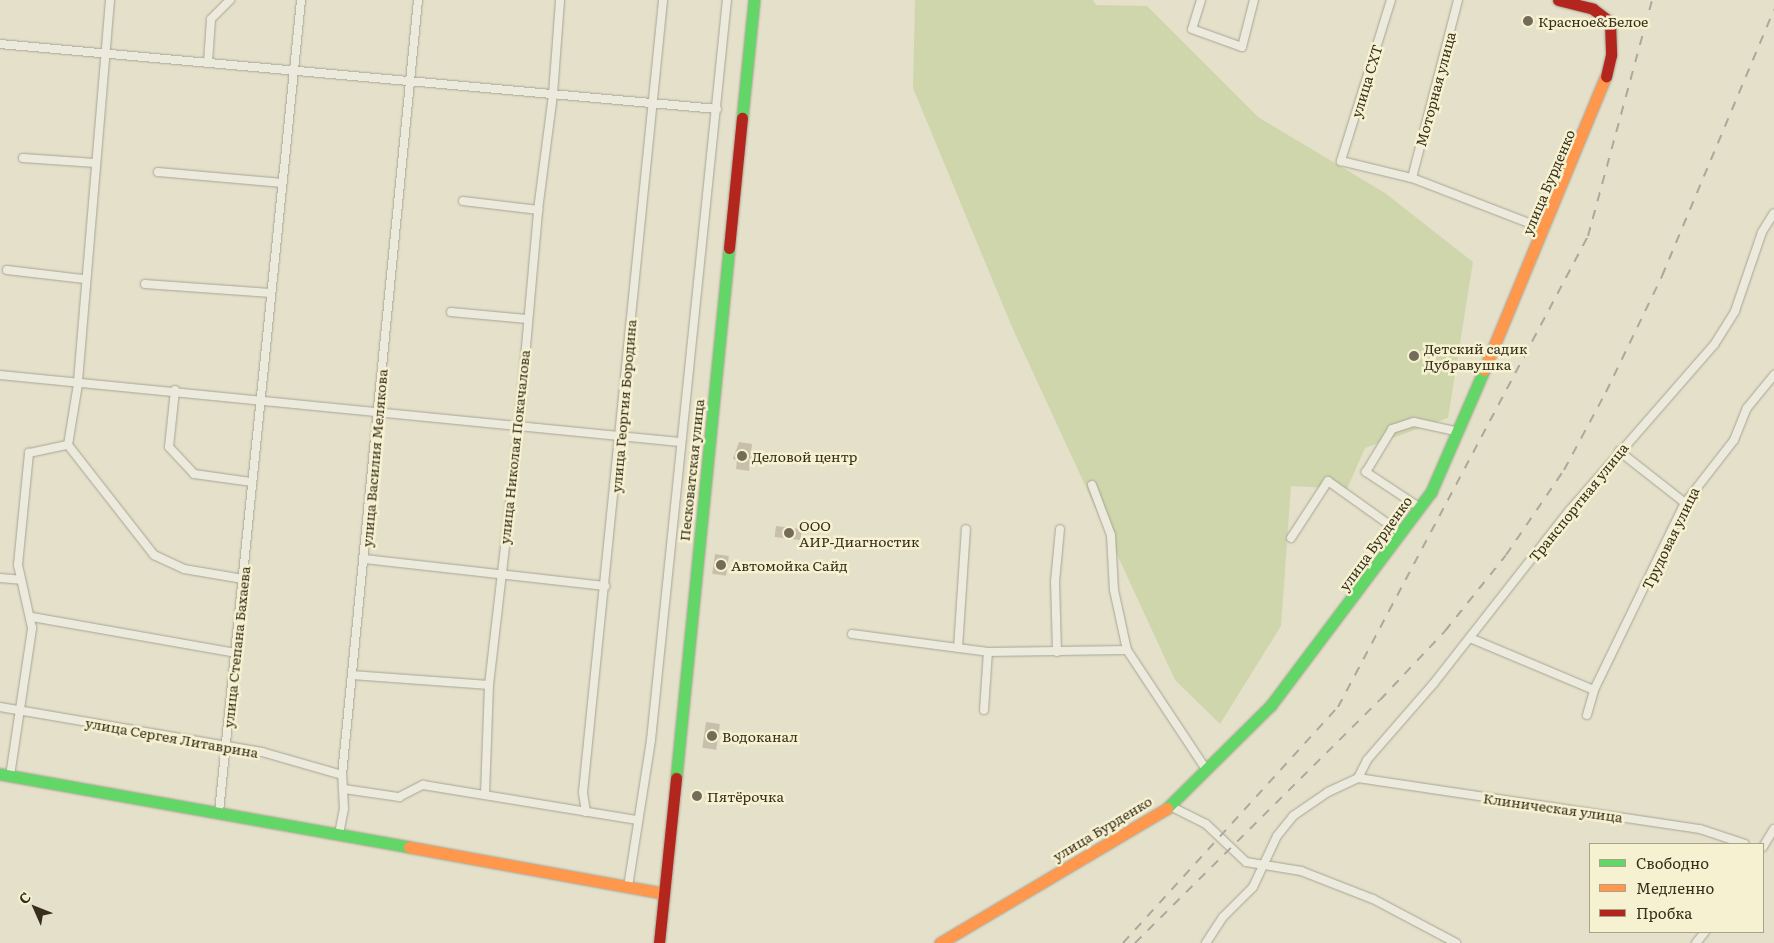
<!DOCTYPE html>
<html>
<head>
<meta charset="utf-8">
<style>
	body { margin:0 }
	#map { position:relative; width:1774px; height:943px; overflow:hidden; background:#e4e0ca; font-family:Literata,serif }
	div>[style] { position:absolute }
	.green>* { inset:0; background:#cfd6ac }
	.building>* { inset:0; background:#c8bfab; transform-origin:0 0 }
	.roads { filter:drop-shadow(0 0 1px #a9a494) drop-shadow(0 0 1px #a9a494) }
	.street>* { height:8px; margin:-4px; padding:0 4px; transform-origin:4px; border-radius:4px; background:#ece9dd }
	.fast>* { height:11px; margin:-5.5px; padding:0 5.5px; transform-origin:5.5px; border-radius:5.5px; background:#63d668 }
	.slow>* { height:11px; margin:-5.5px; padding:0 5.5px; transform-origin:5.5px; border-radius:5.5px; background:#ff974d }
	.jam>* { height:11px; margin:-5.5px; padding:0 5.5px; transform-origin:5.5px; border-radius:5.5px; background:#b3261e }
	.rail>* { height:2px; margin-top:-1px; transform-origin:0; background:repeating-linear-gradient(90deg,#aba89d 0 9px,transparent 0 18px) }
	.dots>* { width:14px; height:14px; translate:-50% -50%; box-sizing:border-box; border:2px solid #f6f1d0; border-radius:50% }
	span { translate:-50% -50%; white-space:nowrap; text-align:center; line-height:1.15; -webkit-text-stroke:5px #f6f1d0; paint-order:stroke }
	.poi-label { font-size:14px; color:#372e1c }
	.left { translate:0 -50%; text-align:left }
	.street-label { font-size:14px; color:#372e1c }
	.legend { position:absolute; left:1589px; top:843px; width:175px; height:90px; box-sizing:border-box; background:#f6f1d0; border:1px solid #aaa388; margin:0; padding:6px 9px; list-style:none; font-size:15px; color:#372e1c }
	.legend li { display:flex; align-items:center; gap:10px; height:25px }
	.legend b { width:25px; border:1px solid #aaa388 }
	.north { position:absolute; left:10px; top:883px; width:50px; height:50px; -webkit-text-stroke:4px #f6f1d0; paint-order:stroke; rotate:314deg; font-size:14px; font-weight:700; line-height:20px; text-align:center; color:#372e1c }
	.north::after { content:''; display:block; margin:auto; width:18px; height:22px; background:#372e1c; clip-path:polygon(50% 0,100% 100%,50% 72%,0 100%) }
</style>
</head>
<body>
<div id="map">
	<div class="green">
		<i style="clip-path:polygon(915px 0,1093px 0,1096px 5px,1147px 6px,1258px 117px,1385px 193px,1473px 262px,1448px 418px,1365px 448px,1347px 489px,1291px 486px,1281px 626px,1220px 724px,1175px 680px,1012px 327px,913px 88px)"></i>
	</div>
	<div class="building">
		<i style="clip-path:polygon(739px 442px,752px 444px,749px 471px,736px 469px,737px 460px,733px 459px)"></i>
		<i style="left:776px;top:526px;width:26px;height:11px;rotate:7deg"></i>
		<i style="left:715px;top:554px;width:14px;height:20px;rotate:8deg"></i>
		<i style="left:706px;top:722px;width:14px;height:26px;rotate:8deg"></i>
	</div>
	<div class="roads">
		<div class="street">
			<i style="left:110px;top:0;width:385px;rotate:94.8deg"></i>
			<i style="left:78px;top:384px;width:62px;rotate:99.3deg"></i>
			<i style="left:68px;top:445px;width:140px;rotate:52deg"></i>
			<i style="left:154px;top:555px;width:33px;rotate:25deg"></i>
			<i style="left:184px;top:569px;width:60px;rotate:9.6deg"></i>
			<i style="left:1201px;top:0;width:30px;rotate:107deg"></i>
			<i style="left:1192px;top:29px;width:53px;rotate:19.8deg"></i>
			<i style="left:1242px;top:47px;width:49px;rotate:-75.7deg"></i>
			<i style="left:1391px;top:0;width:169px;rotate:107.3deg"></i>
			<i style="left:1341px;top:161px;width:73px;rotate:13.5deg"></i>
			<i style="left:1412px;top:178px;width:142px;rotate:21.1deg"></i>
			<i style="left:0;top:44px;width:720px;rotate:5.18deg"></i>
			<i style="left:208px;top:62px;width:43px;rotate:-86deg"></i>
			<i style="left:211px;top:19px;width:27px;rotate:-45deg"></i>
			<i style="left:23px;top:158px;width:72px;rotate:4deg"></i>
			<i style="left:158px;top:172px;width:125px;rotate:5deg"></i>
			<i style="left:1412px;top:178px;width:184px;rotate:-75.5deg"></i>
			<i style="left:463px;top:201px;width:76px;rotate:6.8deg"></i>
			<i style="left:7px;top:270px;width:78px;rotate:6.7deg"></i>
			<i style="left:145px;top:284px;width:126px;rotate:4.1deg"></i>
			<i style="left:451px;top:312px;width:76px;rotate:5.3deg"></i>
			<i style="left:0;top:375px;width:683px;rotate:5.63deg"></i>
			<i style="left:175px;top:390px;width:57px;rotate:96deg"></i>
			<i style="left:169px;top:447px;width:37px;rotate:47deg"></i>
			<i style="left:194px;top:474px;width:59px;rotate:7.9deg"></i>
			<i style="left:1619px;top:451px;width:84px;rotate:38.2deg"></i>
			<i style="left:1092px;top:485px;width:53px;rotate:69.2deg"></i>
			<i style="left:1111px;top:535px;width:55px;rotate:86.9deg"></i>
			<i style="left:1114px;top:590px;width:61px;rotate:77.8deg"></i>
			<i style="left:1127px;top:650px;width:141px;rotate:56.5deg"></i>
			<i style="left:1419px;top:507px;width:64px;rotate:-146.6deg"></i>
			<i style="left:1366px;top:472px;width:50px;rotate:-58.8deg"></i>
			<i style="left:1392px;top:429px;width:23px;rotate:-18deg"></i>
			<i style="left:1414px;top:422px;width:46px;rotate:12.5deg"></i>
			<i style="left:1291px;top:538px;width:68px;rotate:-57deg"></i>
			<i style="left:1328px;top:481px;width:90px;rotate:35.5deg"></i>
			<i style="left:364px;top:559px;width:243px;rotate:6.4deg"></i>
			<i style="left:0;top:578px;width:21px;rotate:5deg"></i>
			<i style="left:32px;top:617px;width:208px;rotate:10deg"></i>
			<i style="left:852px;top:634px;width:137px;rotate:7.5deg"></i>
			<i style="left:988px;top:652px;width:139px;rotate:-0.8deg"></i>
			<i style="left:1470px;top:638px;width:134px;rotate:22.8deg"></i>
			<i style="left:958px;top:648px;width:119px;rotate:-86.2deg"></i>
			<i style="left:1057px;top:652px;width:70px;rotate:-91.6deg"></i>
			<i style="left:1055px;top:582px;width:53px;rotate:-84.6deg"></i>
			<i style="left:352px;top:675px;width:137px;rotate:4.2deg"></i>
			<i style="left:0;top:707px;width:266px;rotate:9.7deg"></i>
			<i style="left:262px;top:752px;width:83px;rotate:16deg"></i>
			<i style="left:984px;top:710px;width:58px;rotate:-86.1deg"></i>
			<i style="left:1587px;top:715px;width:26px;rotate:-74deg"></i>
			<i style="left:1594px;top:690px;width:208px;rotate:-64.1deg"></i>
			<i style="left:1685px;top:503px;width:80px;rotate:-52.1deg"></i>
			<i style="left:1734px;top:440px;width:35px;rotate:-68deg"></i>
			<i style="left:1747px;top:408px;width:43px;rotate:-50.7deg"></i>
			<i style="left:10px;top:776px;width:150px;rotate:-81.5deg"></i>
			<i style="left:32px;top:628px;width:65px;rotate:-102.5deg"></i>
			<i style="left:18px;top:565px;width:113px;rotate:-84.4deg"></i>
			<i style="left:29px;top:453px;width:40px;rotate:-12deg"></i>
			<i style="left:1358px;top:778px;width:20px;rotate:-63deg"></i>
			<i style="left:1367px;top:760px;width:102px;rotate:-49deg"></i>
			<i style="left:1434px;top:683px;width:219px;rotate:-51.9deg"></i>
			<i style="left:1569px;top:511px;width:220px;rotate:-48.9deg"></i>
			<i style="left:1714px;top:345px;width:40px;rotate:-58deg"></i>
			<i style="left:1735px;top:311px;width:83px;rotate:-71.1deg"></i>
			<i style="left:1762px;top:232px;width:22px;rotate:-58deg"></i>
			<i style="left:1358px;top:778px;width:346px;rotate:8.5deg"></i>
			<i style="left:1700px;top:829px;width:47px;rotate:18.4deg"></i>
			<i style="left:344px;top:789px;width:56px;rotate:8.3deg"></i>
			<i style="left:399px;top:797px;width:27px;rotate:-27deg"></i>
			<i style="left:423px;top:785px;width:216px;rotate:9.3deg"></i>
			<i style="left:485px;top:794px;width:109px;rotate:-87.9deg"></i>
			<i style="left:489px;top:685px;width:262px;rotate:-83.4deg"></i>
			<i style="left:519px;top:425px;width:216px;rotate:-84.9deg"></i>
			<i style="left:538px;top:210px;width:117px;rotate:-82.6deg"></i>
			<i style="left:553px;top:94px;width:94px;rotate:-85.7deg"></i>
			<i style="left:1170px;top:806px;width:40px;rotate:26.6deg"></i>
			<i style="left:1206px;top:824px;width:55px;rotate:43.5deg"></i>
			<i style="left:1246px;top:862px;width:56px;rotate:9.3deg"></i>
			<i style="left:1301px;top:871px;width:77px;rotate:21.3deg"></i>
			<i style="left:1373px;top:899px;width:94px;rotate:27.9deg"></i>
			<i style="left:219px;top:812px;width:816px;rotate:-84.23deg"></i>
			<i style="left:586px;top:812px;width:20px;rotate:-99deg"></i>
			<i style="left:583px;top:792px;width:796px;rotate:-84.23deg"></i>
			<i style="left:339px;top:834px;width:25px;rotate:-79deg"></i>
			<i style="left:344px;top:809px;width:34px;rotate:-93deg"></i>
			<i style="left:342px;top:775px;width:779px;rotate:-84.4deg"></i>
			<i style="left:1763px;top:847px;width:21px;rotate:-59deg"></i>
			<i style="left:628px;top:887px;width:149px;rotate:-81.1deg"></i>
			<i style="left:651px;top:740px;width:744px;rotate:-84.14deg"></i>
			<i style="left:1206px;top:943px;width:31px;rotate:-57deg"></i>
			<i style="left:1223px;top:917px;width:42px;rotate:-45deg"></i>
			<i style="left:1253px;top:887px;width:56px;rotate:-64.8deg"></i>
			<i style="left:1277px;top:836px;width:26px;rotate:-51deg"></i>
			<i style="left:1293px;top:816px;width:42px;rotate:-34.4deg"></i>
			<i style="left:1328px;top:792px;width:33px;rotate:-25deg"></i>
			<i style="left:1696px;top:943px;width:14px;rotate:-51deg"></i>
		</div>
		<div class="fast">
			<i style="left:742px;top:118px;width:119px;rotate:-84.2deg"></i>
			<i style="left:0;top:774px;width:415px;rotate:10.1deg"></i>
			<i style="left:676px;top:778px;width:533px;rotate:-84.29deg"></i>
			<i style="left:1167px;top:808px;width:146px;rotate:-44.7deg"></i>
			<i style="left:1271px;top:705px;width:266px;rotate:-53.1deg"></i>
			<i style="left:1431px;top:492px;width:133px;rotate:-66.5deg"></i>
		</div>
		<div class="slow">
			<i style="left:1484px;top:370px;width:318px;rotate:-67.5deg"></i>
			<i style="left:409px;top:847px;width:258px;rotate:10.3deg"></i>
			<i style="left:940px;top:943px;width:264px;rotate:-30.7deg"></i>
		</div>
		<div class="jam">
			<i style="left:1558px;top:0;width:36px;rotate:14deg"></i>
			<i style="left:1593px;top:9px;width:21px;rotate:37deg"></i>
			<i style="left:1610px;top:22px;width:33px;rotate:88deg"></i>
			<i style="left:1611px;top:55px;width:22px;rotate:103deg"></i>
			<i style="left:729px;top:248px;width:131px;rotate:-84.3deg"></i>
			<i style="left:659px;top:943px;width:166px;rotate:-84.1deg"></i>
		</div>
	</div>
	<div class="rail">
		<i style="left:1123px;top:943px;width:319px;rotate:-47.7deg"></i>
		<i style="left:1338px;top:707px;width:533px;rotate:-62.04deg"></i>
		<i style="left:1588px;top:236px;width:245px;rotate:-74.8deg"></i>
		<i style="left:1135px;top:943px;width:345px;rotate:-44.8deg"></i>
		<i style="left:1380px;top:700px;width:95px;rotate:-46.7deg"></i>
		<i style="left:1445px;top:631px;width:97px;rotate:-51.2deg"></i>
		<i style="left:1506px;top:555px;width:103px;rotate:-55.7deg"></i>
		<i style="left:1564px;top:470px;width:89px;rotate:-61.7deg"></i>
		<i style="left:1606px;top:392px;width:129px;rotate:-64.2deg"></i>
		<i style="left:1662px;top:276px;width:289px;rotate:-67.2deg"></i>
	</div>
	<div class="dots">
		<i style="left:1528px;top:21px;background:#746c59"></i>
		<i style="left:1414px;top:356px;background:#746c59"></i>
		<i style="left:742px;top:456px;background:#746c59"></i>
		<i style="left:789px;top:533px;background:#746c59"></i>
		<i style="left:721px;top:565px;background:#746c59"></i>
		<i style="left:712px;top:736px;background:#746c59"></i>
		<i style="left:697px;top:796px;background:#746c59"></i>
	</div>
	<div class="poi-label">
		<span class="left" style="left:1538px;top:21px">Красное&amp;Белое</span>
		<span class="left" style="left:1424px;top:356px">Детский садик<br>Дубравушка</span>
		<span class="left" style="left:752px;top:456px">Деловой центр</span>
		<span class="left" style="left:799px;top:533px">ООО<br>АИР-Диагностик</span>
		<span class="left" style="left:731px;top:565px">Автомойка Сайд</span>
		<span class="left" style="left:722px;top:736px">Водоканал</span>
		<span class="left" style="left:707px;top:796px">Пятёрочка</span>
	</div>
	<div class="street-label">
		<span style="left:1366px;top:81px;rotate:-73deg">улица СХТ</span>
		<span style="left:1435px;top:89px;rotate:-75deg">Моторная улица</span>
		<span style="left:1548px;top:182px;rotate:-67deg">улица Бурденко</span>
		<span style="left:623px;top:406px;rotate:-85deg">улица Георгия Бородина</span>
		<span style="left:514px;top:447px;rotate:-84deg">улица Николая Покачалова</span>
		<span style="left:374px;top:458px;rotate:-85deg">улица Василия Мелякова</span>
		<span style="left:691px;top:470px;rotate:-84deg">Песковатская улица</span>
		<span style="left:1578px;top:502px;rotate:-51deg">Транспортная улица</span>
		<span style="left:1670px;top:538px;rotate:-64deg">Трудовая улица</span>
		<span style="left:1375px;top:543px;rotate:-54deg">улица Бурденко</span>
		<span style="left:236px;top:647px;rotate:-84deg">улица Степана Бахаева</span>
		<span style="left:172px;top:737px;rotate:10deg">улица Сергея Литаврина</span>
		<span style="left:1553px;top:807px;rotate:8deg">Клиническая улица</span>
		<span style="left:1102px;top:828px;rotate:-31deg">улица Бурденко</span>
	</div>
	<ul class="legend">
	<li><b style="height:6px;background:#63d668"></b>Свободно</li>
	<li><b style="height:6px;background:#ff974d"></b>Медленно</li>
	<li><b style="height:6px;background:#b3261e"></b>Пробка</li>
	</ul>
	<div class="north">С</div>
</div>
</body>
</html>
